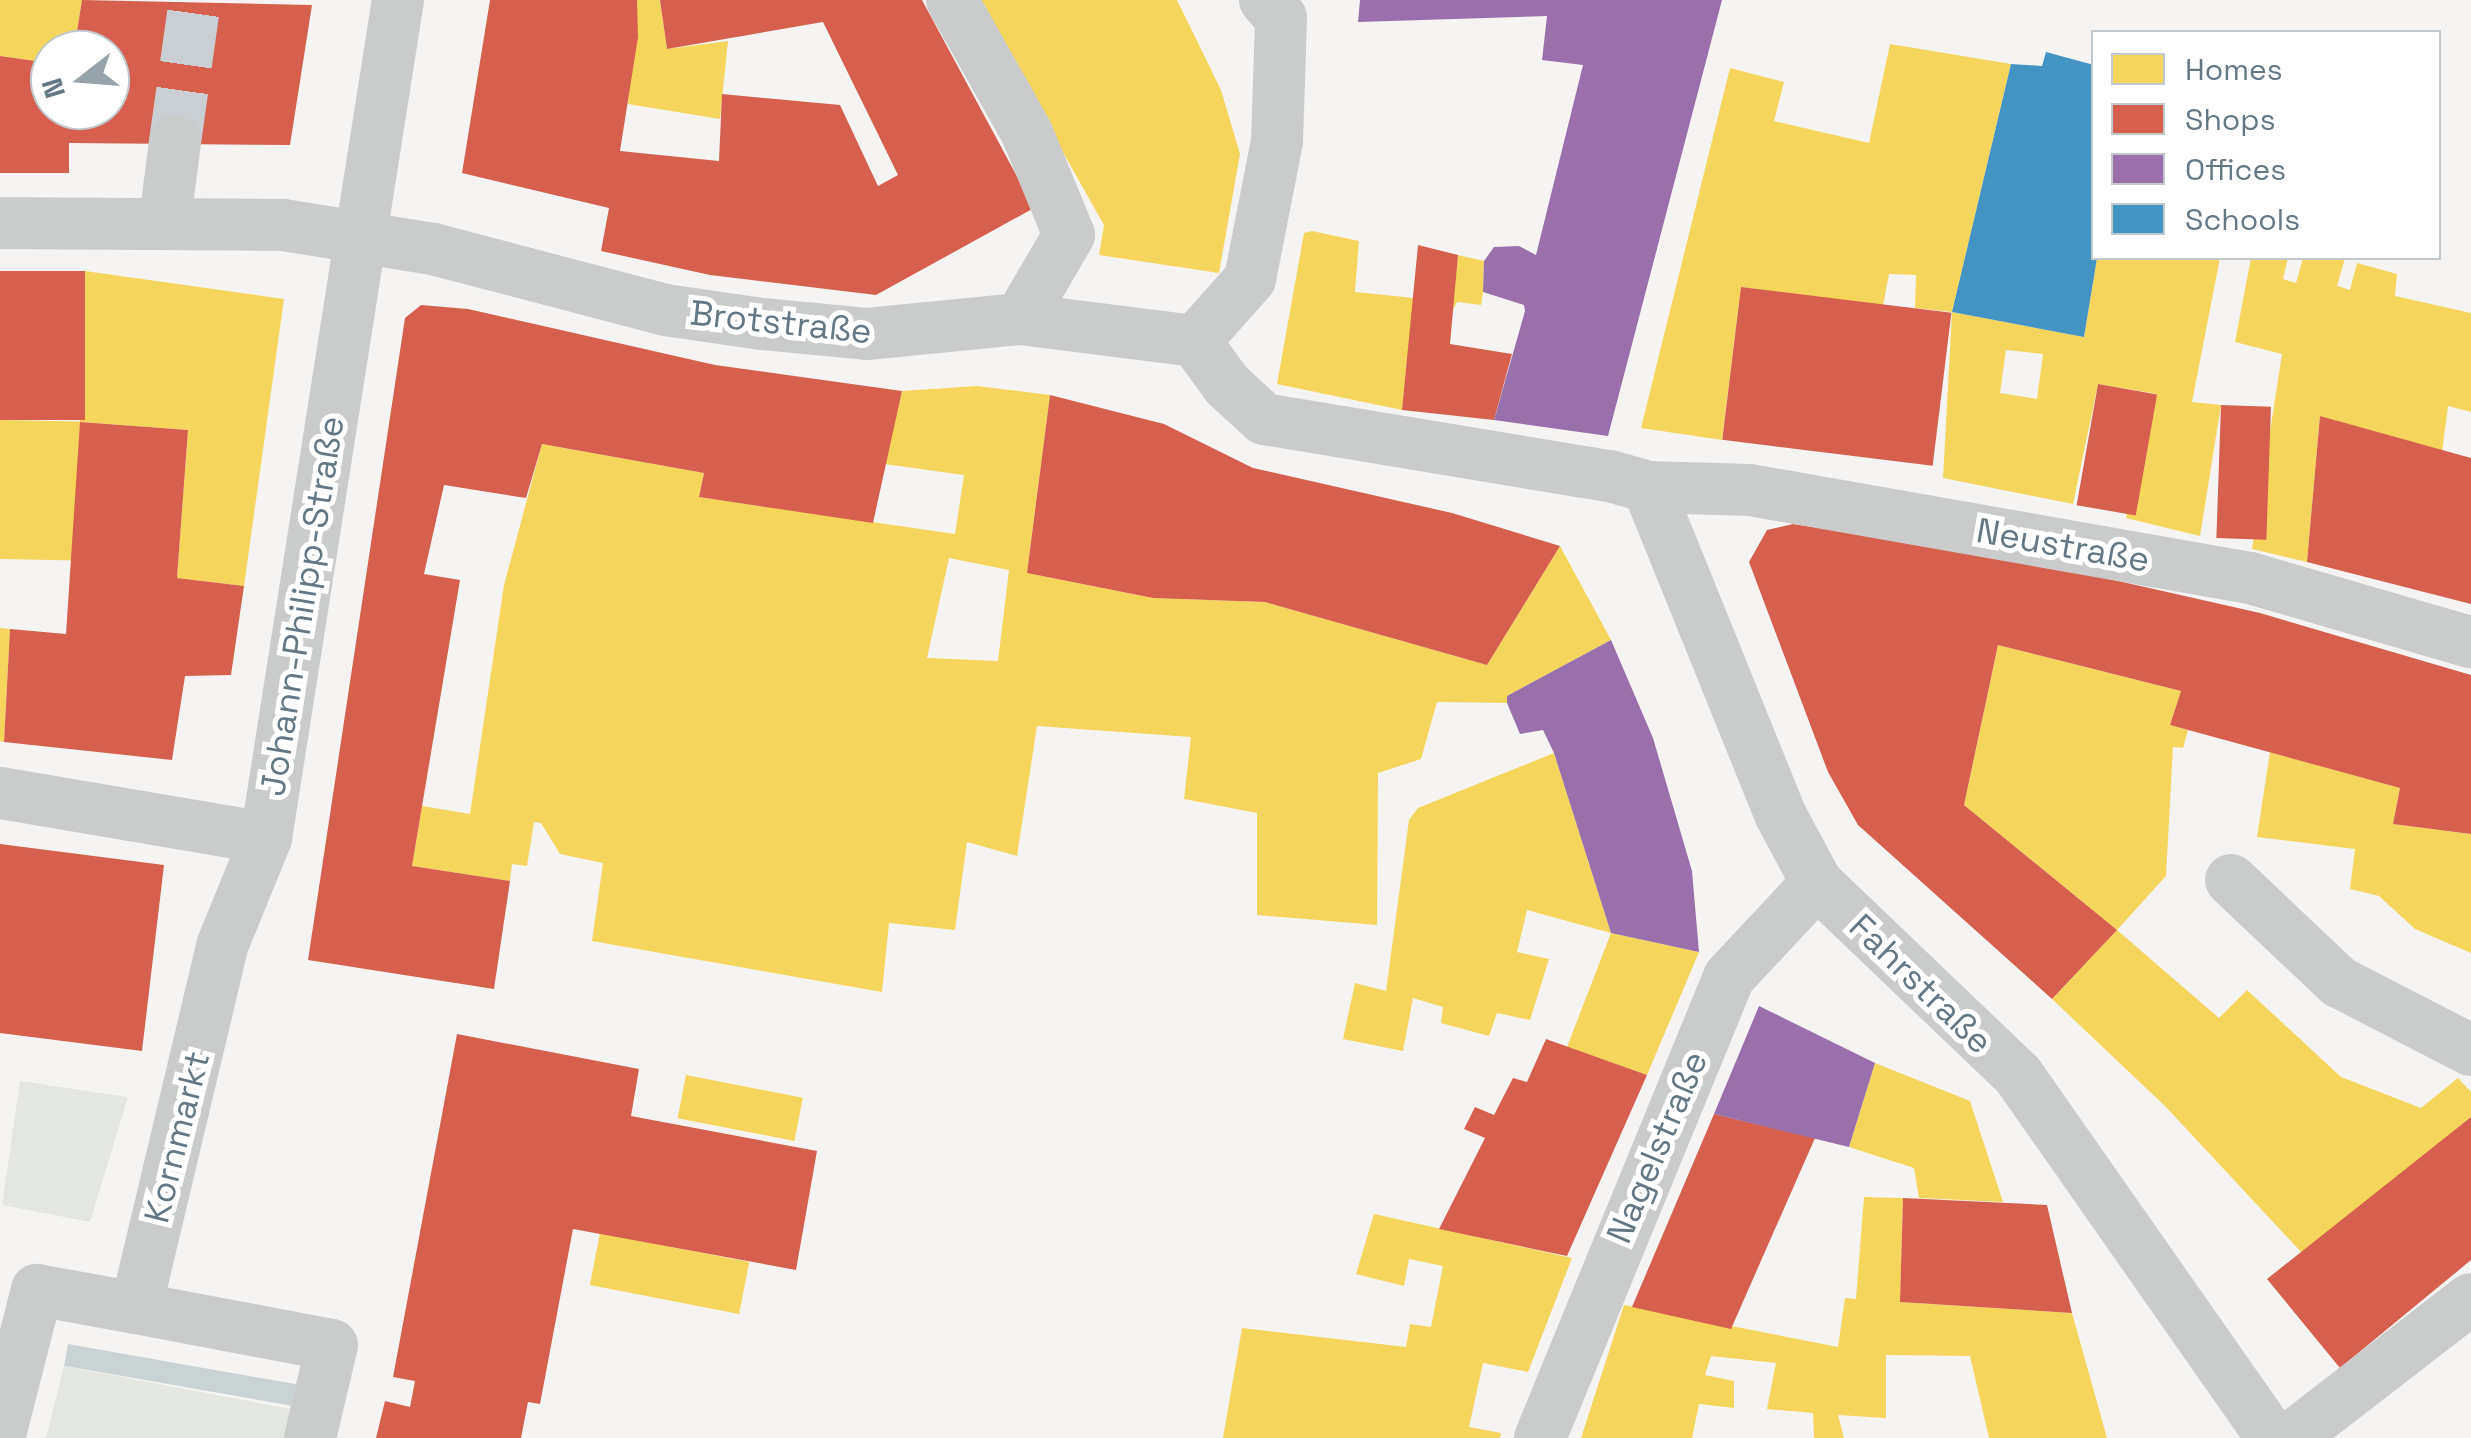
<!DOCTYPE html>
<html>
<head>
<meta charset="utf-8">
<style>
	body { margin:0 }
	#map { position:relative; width:2471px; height:1438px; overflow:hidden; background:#f5f4f3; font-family:"Space Grotesk",sans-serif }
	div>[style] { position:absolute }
	.green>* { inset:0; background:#e4e7e1 }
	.water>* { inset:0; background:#c9d3d4; transform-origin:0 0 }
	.homes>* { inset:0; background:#f6d55c; transform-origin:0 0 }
	.shops>* { inset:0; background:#d6604d; transform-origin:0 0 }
	.offices>* { inset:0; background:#9970ab }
	.schools>* { inset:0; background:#4393c3 }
	.street-tunnel>* { height:52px; margin-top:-26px; transform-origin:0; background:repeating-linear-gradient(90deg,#c9cfd2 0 52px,transparent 0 78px) }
	.street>* { height:52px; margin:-26px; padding:0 26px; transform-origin:26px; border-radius:26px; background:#cacccc }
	span { translate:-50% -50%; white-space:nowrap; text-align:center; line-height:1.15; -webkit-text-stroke:10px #fff; paint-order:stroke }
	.street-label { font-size:35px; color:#637884 }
	.legend { position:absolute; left:2091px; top:30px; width:350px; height:230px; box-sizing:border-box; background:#fff; border:2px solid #c1c9ce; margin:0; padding:12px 18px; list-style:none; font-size:30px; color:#637884 }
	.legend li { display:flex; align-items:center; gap:20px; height:50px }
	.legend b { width:50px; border:2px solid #c1c9ce }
	.north { position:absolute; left:30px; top:30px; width:100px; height:100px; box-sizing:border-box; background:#fff; border:2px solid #c1c9ce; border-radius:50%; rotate:253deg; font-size:28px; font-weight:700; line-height:40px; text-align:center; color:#637884 }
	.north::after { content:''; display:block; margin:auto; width:35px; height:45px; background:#96a3ab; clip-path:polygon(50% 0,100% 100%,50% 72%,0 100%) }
</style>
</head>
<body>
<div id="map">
	<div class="green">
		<i style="clip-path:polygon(20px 1081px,128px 1097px,90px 1222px,2px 1205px)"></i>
		<i style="clip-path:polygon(64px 1366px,291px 1409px,285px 1438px,46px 1438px)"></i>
	</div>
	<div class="water">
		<i style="left:68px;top:1344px;width:232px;height:22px;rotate:10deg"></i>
	</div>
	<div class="homes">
		<i style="clip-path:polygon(0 0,82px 0,74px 50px,50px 50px,50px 63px,0 56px)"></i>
		<i style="clip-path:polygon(637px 0,660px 0,667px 49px,728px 41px,720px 119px,628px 104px)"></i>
		<i style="clip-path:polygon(977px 0,1177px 0,1221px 90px,1240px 154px,1219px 273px,1099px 255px,1104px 225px)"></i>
		<i style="clip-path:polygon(evenodd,1890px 44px,2011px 64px,1952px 312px,2084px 337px,2097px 258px,2220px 258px,2192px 402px,2221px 405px,2200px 536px,2126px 518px,2157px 394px,2098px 384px,2073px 504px,1943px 478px,1952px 312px,1915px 308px,1916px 275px,1889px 274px,1883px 306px,1741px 287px,1722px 440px,1641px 428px,1730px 68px,1784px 82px,1774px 121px,1869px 143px,1890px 44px,2006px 350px,2043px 354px,2037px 399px,2000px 393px,2006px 350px)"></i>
		<i style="clip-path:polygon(1312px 231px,1359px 241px,1355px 292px,1414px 298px,1402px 410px,1277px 384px,1304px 233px)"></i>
		<i style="clip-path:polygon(1458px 255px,1484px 261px,1483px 292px,1481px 305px,1457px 302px,1450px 315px)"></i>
		<i style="clip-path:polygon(2251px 258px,2288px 258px,2283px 279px,2296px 283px,2303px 258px,2345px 258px,2337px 286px,2350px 290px,2357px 263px,2397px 274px,2395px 296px,2471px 313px,2471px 412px,2448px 406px,2442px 452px,2320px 416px,2307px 562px,2252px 549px,2282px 354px,2235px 342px)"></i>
		<i style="clip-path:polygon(85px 271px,284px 299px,244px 586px,177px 578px,188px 430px,80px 422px)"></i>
		<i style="clip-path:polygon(evenodd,977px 386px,1050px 395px,1027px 573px,1153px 598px,1265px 602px,1487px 665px,1560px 546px,1611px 640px,1507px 696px,1507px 703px,1437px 702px,1421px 759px,1378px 773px,1377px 925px,1257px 915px,1257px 813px,1184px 799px,1191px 737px,1037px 726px,1017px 856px,967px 842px,955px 930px,889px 923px,882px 992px,592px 941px,603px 863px,560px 854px,541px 823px,534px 822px,527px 866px,512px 864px,510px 881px,412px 866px,422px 806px,470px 814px,504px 585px,542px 444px,704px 473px,699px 497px,955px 534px,964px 475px,884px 464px,902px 391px,977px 386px,949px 558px,1009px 570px,998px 661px,927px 658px,949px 558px)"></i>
		<i style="left:0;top:420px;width:80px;height:139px;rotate:1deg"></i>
		<i style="clip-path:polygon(0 628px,10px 629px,4px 742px,0 741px)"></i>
		<i style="clip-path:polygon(1998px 645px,2181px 691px,2170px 725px,2188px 730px,2183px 748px,2173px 747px,2166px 876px,2117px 930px,1964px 805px)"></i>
		<i style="clip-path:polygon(2270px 752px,2400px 788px,2393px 824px,2471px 834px,2471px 953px,2415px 929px,2379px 896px,2350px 889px,2355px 849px,2257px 837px)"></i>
		<i style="clip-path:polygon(1554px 753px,1611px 933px,1527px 910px,1517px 952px,1549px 959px,1530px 1020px,1497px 1013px,1489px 1036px,1441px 1023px,1443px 1007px,1413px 998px,1403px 1051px,1343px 1039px,1355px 983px,1386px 991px,1409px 820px,1418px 808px)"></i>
		<i style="clip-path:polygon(2117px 930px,2219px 1018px,2247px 990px,2341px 1077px,2421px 1108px,2458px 1078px,2471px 1092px,2471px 1117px,2302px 1253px,2165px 1106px,2052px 999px)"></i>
		<i style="clip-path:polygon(1611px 933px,1699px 952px,1647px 1075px,1567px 1047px)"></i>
		<i style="clip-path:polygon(1875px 1063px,1970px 1101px,2003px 1202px,1919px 1198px,1914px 1168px,1849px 1147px)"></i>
		<i style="left:686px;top:1075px;width:119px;height:44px;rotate:11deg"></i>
		<i style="clip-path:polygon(1864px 1197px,1903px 1198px,1900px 1302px,2072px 1313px,2107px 1438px,1989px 1438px,1970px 1356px,1886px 1355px,1886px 1418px,1838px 1415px,1844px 1438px,1814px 1438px,1813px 1413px,1767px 1409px,1776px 1363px,1711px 1356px,1705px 1375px,1734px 1381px,1734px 1408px,1699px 1404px,1692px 1438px,1581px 1438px,1624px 1305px,1838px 1347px,1845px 1298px,1856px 1299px)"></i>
		<i style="clip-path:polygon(1374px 1214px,1572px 1258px,1528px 1372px,1483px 1363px,1469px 1427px,1501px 1433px,1500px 1438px,1223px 1438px,1242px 1328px,1406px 1347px,1410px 1324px,1431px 1327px,1443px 1266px,1409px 1259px,1404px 1286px,1356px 1274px)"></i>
		<i style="left:600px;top:1233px;width:152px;height:53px;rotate:11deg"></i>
	</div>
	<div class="shops">
		<i style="clip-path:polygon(82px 0,312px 5px,290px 145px,69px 143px,69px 173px,0 173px,0 56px,50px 63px,50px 110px,110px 110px,110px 50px,74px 50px)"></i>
		<i style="clip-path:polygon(490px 0,637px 0,638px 37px,620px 151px,719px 161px,722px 94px,840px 105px,878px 186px,898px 175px,823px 22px,667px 49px,660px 0,922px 0,1034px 208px,876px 295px,710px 275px,601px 251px,609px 208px,462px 173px)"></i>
		<i style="clip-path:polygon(1418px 245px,1458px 255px,1450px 344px,1512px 354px,1494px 420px,1402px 410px)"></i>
		<i style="left:0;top:271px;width:85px;height:149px"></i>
		<i style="left:1741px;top:287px;width:212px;height:154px;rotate:7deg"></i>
		<i style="clip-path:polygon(421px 305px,468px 309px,715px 365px,902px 391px,873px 523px,699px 497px,704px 473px,542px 444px,526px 498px,444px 485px,424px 574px,460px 580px,412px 866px,510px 881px,494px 989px,308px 960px,405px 318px)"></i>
		<i style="left:2098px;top:384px;width:60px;height:123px;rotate:10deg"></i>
		<i style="clip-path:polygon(1050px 395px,1164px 424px,1253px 468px,1452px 513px,1560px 546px,1487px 665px,1265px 602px,1153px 598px,1027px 573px)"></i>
		<i style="left:2221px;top:405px;width:50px;height:133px;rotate:2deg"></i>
		<i style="clip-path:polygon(2320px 416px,2471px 458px,2471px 604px,2307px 562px)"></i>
		<i style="clip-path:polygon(80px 422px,188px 430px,177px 578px,244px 586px,231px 675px,185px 676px,172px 760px,4px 742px,10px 629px,66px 634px)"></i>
		<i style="clip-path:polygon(1793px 524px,2017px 558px,2260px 613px,2471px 675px,2471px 834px,2393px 824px,2400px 788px,2170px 725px,2181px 691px,1998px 645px,1964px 805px,2117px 930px,2052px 999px,1858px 825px,1828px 772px,1749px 562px,1767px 530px)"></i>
		<i style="clip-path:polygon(0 844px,164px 865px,142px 1051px,0 1033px)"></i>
		<i style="clip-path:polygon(457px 1034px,639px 1069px,631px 1116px,817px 1151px,796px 1270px,573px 1229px,540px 1404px,528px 1402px,521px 1438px,376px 1438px,385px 1401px,410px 1407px,415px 1381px,393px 1377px)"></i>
		<i style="clip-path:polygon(1546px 1039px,1647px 1075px,1567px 1256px,1439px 1229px,1485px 1138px,1464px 1129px,1475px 1107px,1494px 1115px,1513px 1078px,1527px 1082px)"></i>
		<i style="clip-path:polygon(1714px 1114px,1815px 1138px,1731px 1329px,1632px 1307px)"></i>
		<i style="clip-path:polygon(2471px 1117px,2471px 1260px,2340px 1368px,2267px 1279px)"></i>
		<i style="clip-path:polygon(1903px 1198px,2047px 1205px,2072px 1313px,1900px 1302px)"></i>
	</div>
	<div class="offices">
		<i style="clip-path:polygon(1360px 0,1722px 0,1608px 436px,1494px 420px,1525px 311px,1524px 305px,1483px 292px,1484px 261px,1494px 247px,1519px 246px,1536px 255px,1583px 65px,1542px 60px,1547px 16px,1358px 22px)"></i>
		<i style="clip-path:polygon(1611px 640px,1653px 738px,1692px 871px,1699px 952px,1611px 933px,1554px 753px,1543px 730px,1520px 734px,1507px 703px,1507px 696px)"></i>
		<i style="clip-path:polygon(1759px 1006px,1875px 1063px,1849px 1147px,1714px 1114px)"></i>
	</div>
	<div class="schools">
		<i style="clip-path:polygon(2046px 52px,2094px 65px,2097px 258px,2084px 337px,1952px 312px,2011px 64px,2042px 66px)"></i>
	</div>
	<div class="street-tunnel">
		<i style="left:175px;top:142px;width:143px;rotate:-82deg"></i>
	</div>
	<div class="street">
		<i style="left:952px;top:0;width:153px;rotate:60.6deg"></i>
		<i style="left:1027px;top:133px;width:110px;rotate:67.6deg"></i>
		<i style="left:1069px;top:235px;width:97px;rotate:120.3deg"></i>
		<i style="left:165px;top:220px;width:79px;rotate:-82.7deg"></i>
		<i style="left:0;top:223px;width:283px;rotate:0.4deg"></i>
		<i style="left:283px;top:225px;width:152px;rotate:9.1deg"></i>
		<i style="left:433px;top:249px;width:240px;rotate:14.7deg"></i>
		<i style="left:665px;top:310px;width:98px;rotate:8.2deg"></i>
		<i style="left:762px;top:324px;width:105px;rotate:5.4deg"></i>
		<i style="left:867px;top:334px;width:154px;rotate:-5.6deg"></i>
		<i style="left:1020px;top:319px;width:176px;rotate:7.2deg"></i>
		<i style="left:1195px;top:341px;width:54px;rotate:54deg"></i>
		<i style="left:1227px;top:385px;width:50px;rotate:42.6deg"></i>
		<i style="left:1264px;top:419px;width:351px;rotate:9.4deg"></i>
		<i style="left:1610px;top:476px;width:40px;rotate:16deg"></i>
		<i style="left:1648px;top:487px;width:102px;rotate:1.7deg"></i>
		<i style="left:1750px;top:490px;width:508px;rotate:9.98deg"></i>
		<i style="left:2250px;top:578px;width:230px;rotate:16.2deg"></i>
		<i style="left:1195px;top:341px;width:83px;rotate:-48.4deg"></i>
		<i style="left:1250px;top:279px;width:141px;rotate:-78.9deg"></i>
		<i style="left:1277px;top:141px;width:123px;rotate:-88.1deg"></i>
		<i style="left:1281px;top:18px;width:24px;rotate:-132deg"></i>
		<i style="left:1648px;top:487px;width:353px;rotate:68deg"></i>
		<i style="left:1780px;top:814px;width:78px;rotate:61.8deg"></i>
		<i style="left:1817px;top:883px;width:278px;rotate:43.7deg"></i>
		<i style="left:2018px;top:1075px;width:443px;rotate:55deg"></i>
		<i style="left:0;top:793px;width:270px;rotate:9.6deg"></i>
		<i style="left:2231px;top:880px;width:149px;rotate:43.4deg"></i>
		<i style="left:2339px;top:982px;width:148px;rotate:27.3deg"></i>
		<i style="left:136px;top:1308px;width:199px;rotate:10.7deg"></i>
		<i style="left:332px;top:1345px;width:96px;rotate:103.3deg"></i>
		<i style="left:0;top:1435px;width:150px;rotate:-75.7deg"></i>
		<i style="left:37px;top:1290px;width:101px;rotate:10.3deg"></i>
		<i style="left:136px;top:1308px;width:372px;rotate:-76.6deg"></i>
		<i style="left:222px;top:946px;width:117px;rotate:-67.8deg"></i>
		<i style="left:266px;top:838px;width:848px;rotate:-81.05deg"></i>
		<i style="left:1540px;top:1438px;width:498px;rotate:-67.7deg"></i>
		<i style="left:1729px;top:977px;width:129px;rotate:-46.9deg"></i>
		<i style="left:2291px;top:1438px;width:227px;rotate:-37.7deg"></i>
	</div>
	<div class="street-label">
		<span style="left:781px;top:322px;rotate:6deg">Brotstraße</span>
		<span style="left:2063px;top:545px;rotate:10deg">Neustraße</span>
		<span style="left:302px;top:606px;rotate:-81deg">Johann-Philipp-Straße</span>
		<span style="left:1921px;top:984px;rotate:44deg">Fahrstraße</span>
		<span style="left:177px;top:1137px;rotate:-76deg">Kornmarkt</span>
		<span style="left:1657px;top:1147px;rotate:-67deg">Nagelstraße</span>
	</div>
	<ul class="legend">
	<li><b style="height:28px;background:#f6d55c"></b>Homes</li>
	<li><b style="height:28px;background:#d6604d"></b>Shops</li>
	<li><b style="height:28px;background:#9970ab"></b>Offices</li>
	<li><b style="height:28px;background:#4393c3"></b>Schools</li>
	</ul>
	<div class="north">N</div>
</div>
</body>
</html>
